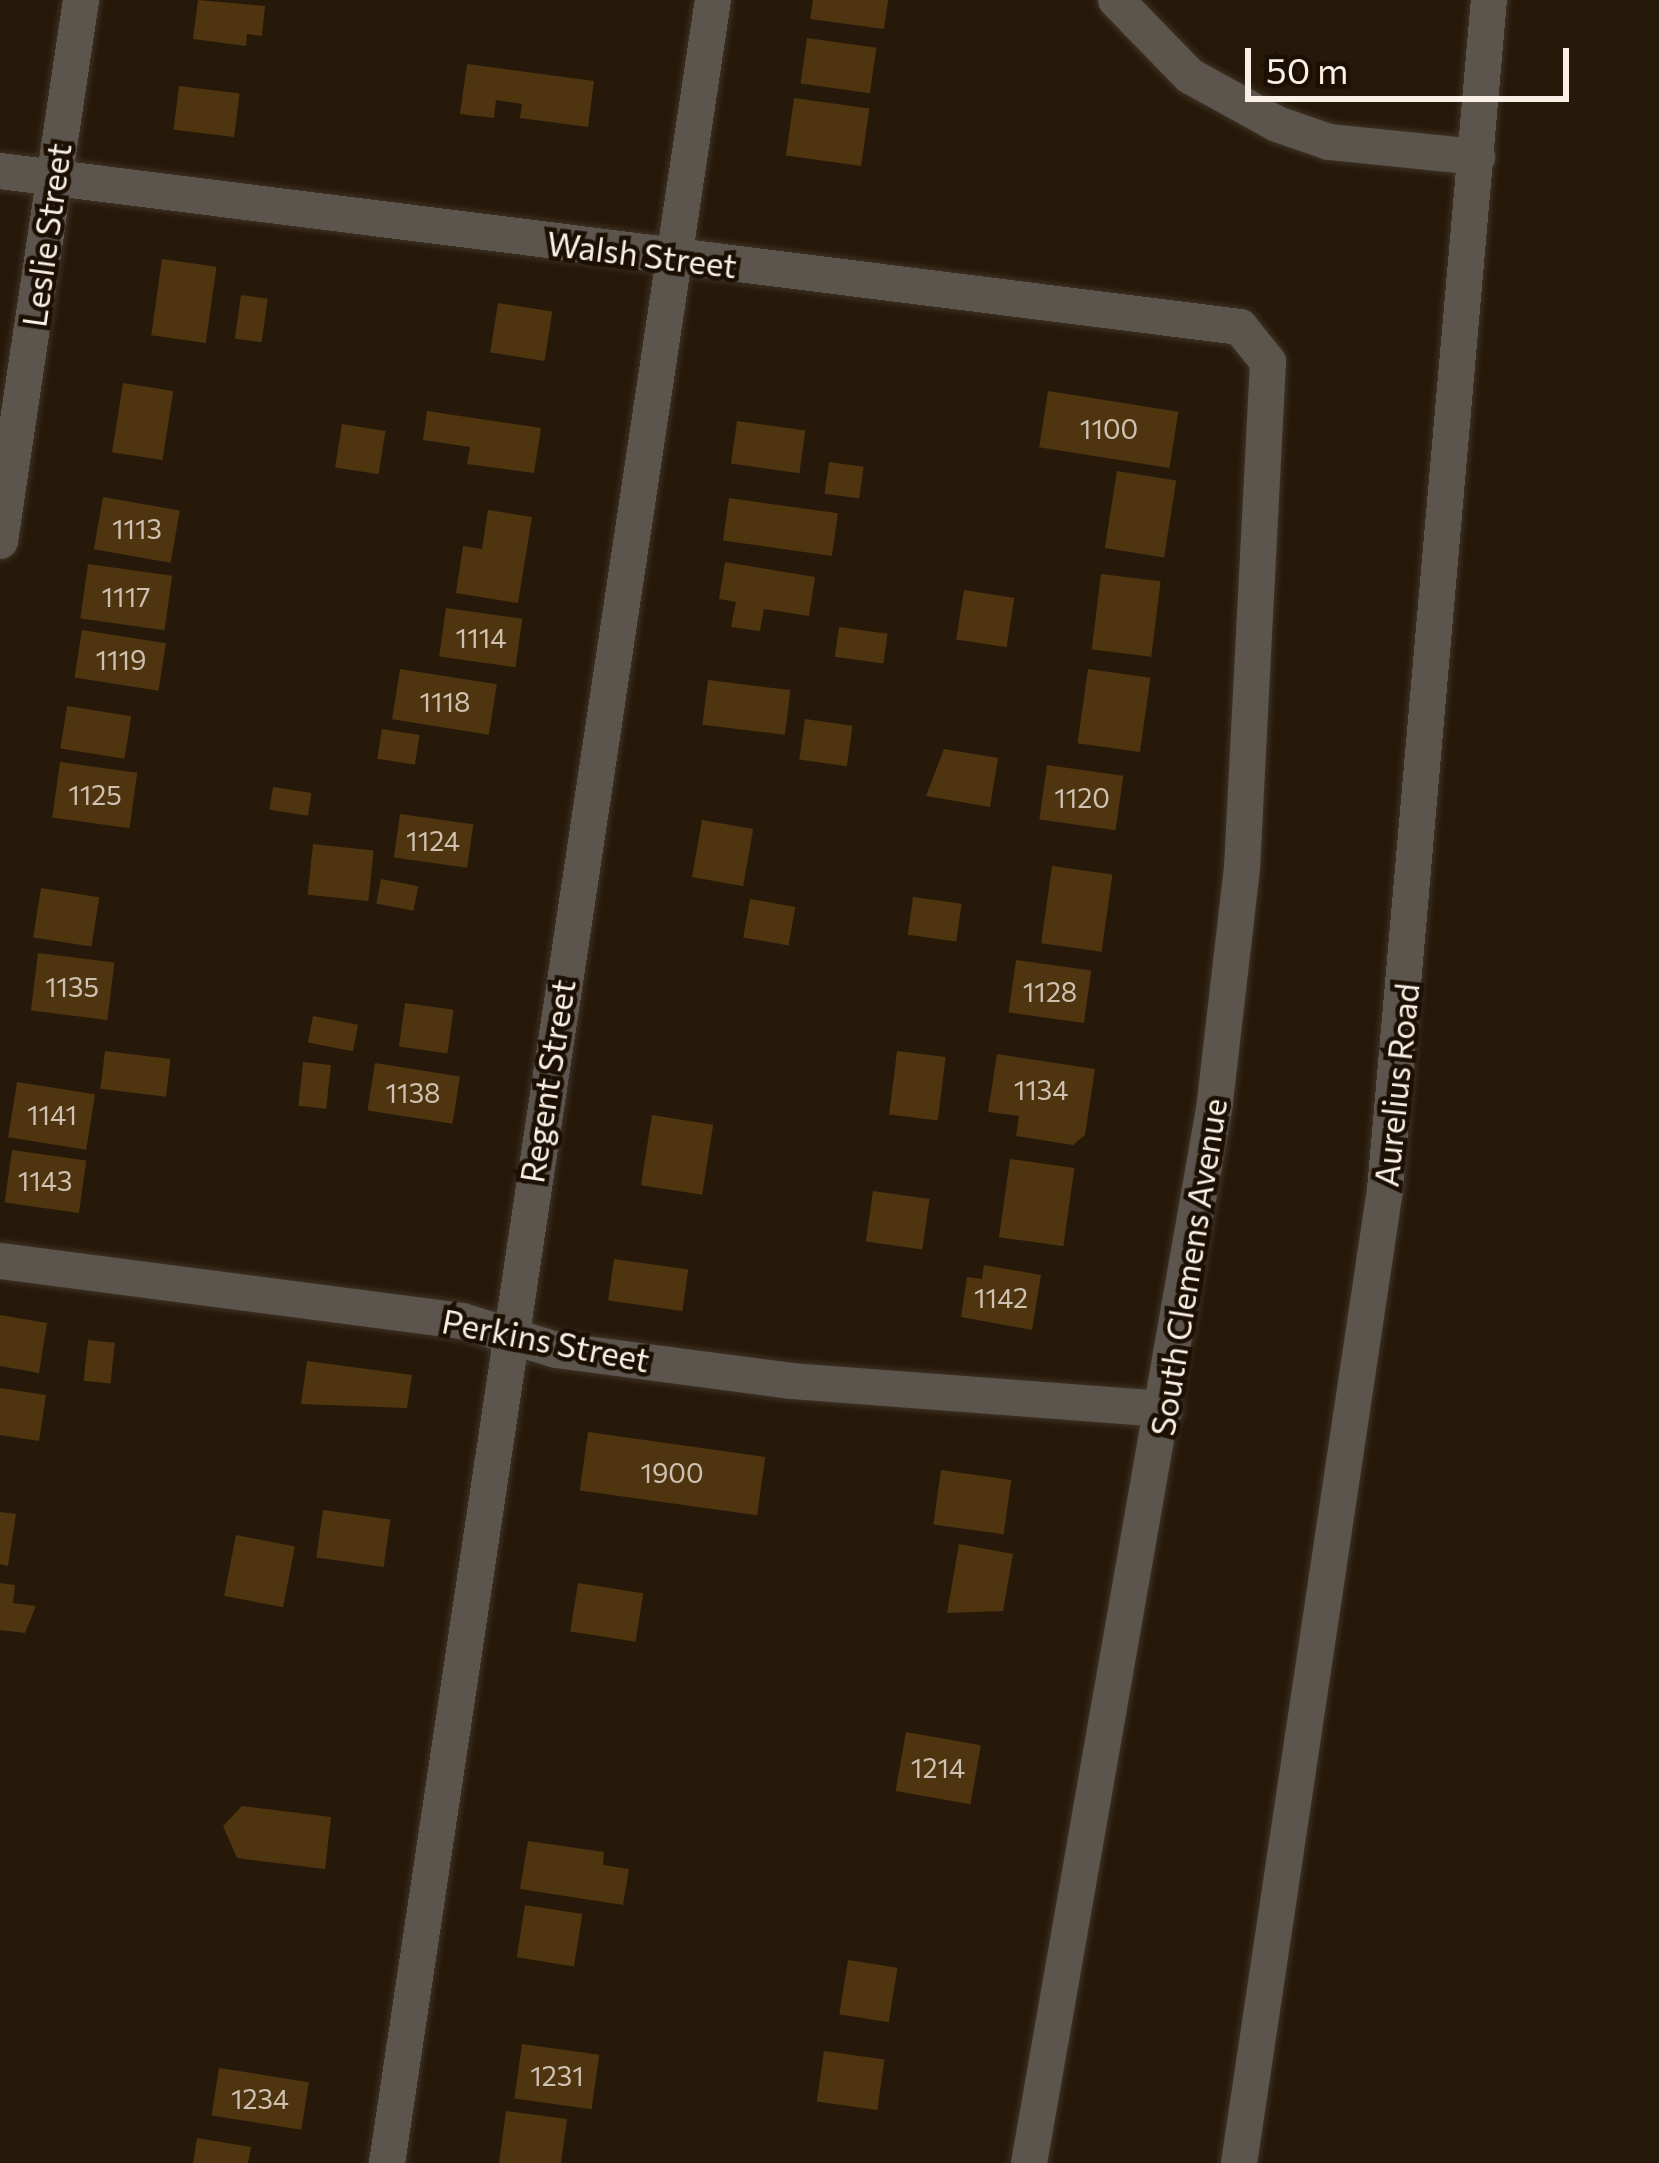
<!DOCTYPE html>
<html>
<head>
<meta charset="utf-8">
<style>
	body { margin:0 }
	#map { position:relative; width:1659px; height:2163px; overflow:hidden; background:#26190a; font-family:Commissioner,sans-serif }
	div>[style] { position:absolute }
	.building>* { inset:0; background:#4f3410; transform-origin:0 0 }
	.roads { filter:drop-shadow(0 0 3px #3f3325) drop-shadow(0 0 3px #3f3325) }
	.minor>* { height:36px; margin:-18px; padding:0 18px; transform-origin:18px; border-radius:18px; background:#5c554e }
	span { translate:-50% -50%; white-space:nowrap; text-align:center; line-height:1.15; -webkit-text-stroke:9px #1c1003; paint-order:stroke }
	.number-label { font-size:27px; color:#cec1b1 }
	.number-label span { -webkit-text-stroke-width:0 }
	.street-label { font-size:33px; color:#f9f0e7 }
	.scale { position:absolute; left:1245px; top:48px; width:324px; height:54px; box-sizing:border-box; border:6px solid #f9f0e7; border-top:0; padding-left:15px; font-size:36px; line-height:42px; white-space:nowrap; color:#f9f0e7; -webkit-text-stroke:9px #1c1003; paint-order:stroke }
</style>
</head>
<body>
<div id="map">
	<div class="building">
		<i style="clip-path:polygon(198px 0,265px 6px,262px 36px,247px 34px,246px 46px,193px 39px)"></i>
		<i style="clip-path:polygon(813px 0,888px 0,884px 29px,810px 19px)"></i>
		<i style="left:807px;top:38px;width:70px;height:46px;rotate:8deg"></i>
		<i style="clip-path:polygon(467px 64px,594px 81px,588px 127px,520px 118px,522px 104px,496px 100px,494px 118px,460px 114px)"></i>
		<i style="left:179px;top:86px;width:61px;height:44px;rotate:7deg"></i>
		<i style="left:794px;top:98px;width:76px;height:58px;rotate:8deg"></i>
		<i style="left:162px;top:259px;width:55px;height:77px;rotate:8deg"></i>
		<i style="left:241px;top:295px;width:27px;height:44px;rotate:8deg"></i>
		<i style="left:498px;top:303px;width:55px;height:50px;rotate:9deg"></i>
		<i style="left:123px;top:383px;width:51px;height:70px;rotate:9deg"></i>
		<i style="left:1048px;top:391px;width:132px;height:57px;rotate:9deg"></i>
		<i style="clip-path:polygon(427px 411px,541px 428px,534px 473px,467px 464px,470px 447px,423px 440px)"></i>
		<i style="left:737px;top:421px;width:69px;height:43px;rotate:8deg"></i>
		<i style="left:342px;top:424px;width:44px;height:44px;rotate:9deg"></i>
		<i style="left:829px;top:462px;width:35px;height:32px;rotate:8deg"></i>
		<i style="left:1117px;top:471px;width:60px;height:78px;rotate:9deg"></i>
		<i style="left:103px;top:497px;width:78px;height:53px;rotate:10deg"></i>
		<i style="left:729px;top:498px;width:110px;height:43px;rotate:8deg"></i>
		<i style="clip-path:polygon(488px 510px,532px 517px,518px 603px,456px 593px,463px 546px,482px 549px)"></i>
		<i style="clip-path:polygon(725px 562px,815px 577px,809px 616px,764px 609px,760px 631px,731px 627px,736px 602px,719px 599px)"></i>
		<i style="left:88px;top:564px;width:85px;height:55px;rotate:8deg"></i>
		<i style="left:1101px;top:574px;width:60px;height:76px;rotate:7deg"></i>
		<i style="left:964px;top:590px;width:51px;height:50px;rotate:9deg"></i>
		<i style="left:446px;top:608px;width:77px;height:49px;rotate:8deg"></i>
		<i style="left:839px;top:627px;width:49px;height:30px;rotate:8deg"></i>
		<i style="left:82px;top:630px;width:85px;height:48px;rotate:9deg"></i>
		<i style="left:400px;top:669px;width:98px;height:51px;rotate:9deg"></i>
		<i style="left:1088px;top:669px;width:63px;height:75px;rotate:8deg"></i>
		<i style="left:708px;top:680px;width:83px;height:45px;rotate:7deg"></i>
		<i style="left:67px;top:706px;width:65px;height:43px;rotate:9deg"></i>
		<i style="left:805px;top:719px;width:48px;height:41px;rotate:8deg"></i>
		<i style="left:382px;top:729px;width:38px;height:30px;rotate:9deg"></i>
		<i style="clip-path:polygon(944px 749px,998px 758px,990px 807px,926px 796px)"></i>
		<i style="left:60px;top:762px;width:78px;height:56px;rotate:8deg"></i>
		<i style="left:1047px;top:765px;width:77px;height:55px;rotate:8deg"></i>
		<i style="left:273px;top:787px;width:39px;height:23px;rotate:9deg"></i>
		<i style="left:400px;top:814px;width:74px;height:44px;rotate:8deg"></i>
		<i style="left:702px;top:820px;width:52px;height:58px;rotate:10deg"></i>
		<i style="left:313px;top:844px;width:61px;height:51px;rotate:6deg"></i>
		<i style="left:1052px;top:866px;width:61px;height:78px;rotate:8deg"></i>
		<i style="left:381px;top:879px;width:38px;height:25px;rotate:11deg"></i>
		<i style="left:41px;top:888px;width:59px;height:50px;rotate:9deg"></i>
		<i style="left:913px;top:897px;width:49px;height:38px;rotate:8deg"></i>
		<i style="left:750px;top:899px;width:46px;height:39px;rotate:10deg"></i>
		<i style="left:38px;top:953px;width:77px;height:58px;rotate:7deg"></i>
		<i style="left:1016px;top:960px;width:76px;height:53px;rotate:8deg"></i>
		<i style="left:405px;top:1003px;width:49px;height:44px;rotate:8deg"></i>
		<i style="left:313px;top:1016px;width:46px;height:27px;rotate:11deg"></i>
		<i style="left:105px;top:1051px;width:66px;height:38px;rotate:7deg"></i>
		<i style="left:897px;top:1051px;width:49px;height:64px;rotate:7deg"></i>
		<i style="clip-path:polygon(997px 1054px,1095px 1069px,1085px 1135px,1073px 1145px,1016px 1136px,1019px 1116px,988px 1112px)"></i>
		<i style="left:303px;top:1062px;width:28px;height:44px;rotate:6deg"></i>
		<i style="left:375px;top:1063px;width:86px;height:48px;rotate:9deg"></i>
		<i style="left:17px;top:1082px;width:79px;height:56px;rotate:9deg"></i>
		<i style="left:652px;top:1115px;width:62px;height:71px;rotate:9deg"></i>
		<i style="left:12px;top:1150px;width:75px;height:53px;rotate:8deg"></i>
		<i style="left:1010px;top:1159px;width:65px;height:79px;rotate:8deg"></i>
		<i style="left:873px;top:1191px;width:57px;height:51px;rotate:8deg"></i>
		<i style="left:614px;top:1259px;width:75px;height:42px;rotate:8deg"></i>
		<i style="clip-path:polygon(984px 1265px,1041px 1275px,1032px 1330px,961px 1317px,967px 1277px,982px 1279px)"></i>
		<i style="clip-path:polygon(0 1315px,47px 1323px,39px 1373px,0 1366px)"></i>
		<i style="left:88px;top:1340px;width:27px;height:41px;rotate:6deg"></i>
		<i style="clip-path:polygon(307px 1361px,412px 1375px,407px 1408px,301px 1404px)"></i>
		<i style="clip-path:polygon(0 1388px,46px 1395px,39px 1441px,0 1435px)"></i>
		<i style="left:588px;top:1432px;width:179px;height:59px;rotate:8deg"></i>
		<i style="left:941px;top:1470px;width:71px;height:55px;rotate:8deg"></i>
		<i style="left:323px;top:1510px;width:68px;height:48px;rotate:8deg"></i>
		<i style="clip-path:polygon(0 1512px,16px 1514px,8px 1566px,0 1564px)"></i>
		<i style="left:236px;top:1535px;width:60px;height:62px;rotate:11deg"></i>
		<i style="clip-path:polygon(959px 1544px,1013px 1554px,1003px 1611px,947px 1613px)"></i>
		<i style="clip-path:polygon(0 1583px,15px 1585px,13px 1603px,36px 1606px,25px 1633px,0 1630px)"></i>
		<i style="left:578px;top:1583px;width:66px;height:49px;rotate:9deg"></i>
		<i style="left:906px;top:1732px;width:76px;height:60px;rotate:10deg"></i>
		<i style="clip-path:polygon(242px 1806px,331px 1817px,325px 1869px,237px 1858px,223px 1826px)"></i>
		<i style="clip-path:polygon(528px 1841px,604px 1852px,603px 1865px,629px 1869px,623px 1905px,520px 1889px)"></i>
		<i style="left:525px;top:1905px;width:58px;height:53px;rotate:9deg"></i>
		<i style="left:848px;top:1960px;width:50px;height:55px;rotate:9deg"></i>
		<i style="left:522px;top:2044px;width:78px;height:55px;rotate:8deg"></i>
		<i style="left:824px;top:2051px;width:61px;height:51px;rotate:8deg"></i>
		<i style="left:219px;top:2068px;width:91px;height:48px;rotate:9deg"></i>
		<i style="clip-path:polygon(506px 2111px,567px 2119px,561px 2163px,499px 2163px)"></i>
		<i style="clip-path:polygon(197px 2138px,251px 2147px,248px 2163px,193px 2163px)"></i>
	</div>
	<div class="roads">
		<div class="minor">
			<i style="left:1116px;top:0;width:106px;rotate:45.8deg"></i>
			<i style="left:1190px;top:76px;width:99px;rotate:28.9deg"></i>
			<i style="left:1277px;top:124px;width:55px;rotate:19.1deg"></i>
			<i style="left:1329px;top:142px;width:149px;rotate:5.8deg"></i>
			<i style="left:0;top:171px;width:1250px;rotate:7.17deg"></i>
			<i style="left:1240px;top:327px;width:45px;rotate:51.3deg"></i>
			<i style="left:1268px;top:362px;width:507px;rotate:92.94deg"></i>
			<i style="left:1242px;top:868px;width:237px;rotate:96.6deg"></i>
			<i style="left:1215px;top:1103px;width:1076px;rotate:99.95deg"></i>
			<i style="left:0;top:541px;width:547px;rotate:-81.48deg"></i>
			<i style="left:0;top:1261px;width:466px;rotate:7.4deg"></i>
			<i style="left:462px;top:1321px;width:98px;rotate:17.1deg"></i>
			<i style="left:556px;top:1350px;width:237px;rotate:7.5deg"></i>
			<i style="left:791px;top:1381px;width:375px;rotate:4.3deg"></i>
			<i style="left:387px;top:2163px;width:2187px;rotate:-81.43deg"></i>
			<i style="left:1239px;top:2163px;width:984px;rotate:-81.47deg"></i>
			<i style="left:1385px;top:1190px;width:1195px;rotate:-85.01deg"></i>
		</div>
	</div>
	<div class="number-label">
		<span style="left:1109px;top:429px">1100</span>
		<span style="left:137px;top:529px">1113</span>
		<span style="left:126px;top:597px">1117</span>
		<span style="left:481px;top:638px">1114</span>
		<span style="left:121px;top:660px">1119</span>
		<span style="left:445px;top:702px">1118</span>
		<span style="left:95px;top:795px">1125</span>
		<span style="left:1082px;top:798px">1120</span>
		<span style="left:433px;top:841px">1124</span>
		<span style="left:72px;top:987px">1135</span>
		<span style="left:1050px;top:992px">1128</span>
		<span style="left:1041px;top:1090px">1134</span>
		<span style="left:413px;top:1093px">1138</span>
		<span style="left:52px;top:1115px">1141</span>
		<span style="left:45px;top:1181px">1143</span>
		<span style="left:1001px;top:1298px">1142</span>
		<span style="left:672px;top:1473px">1900</span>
		<span style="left:938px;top:1768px">1214</span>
		<span style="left:557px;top:2076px">1231</span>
		<span style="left:260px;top:2099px">1234</span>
	</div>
	<div class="street-label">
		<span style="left:46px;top:235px;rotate:-82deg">Leslie Street</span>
		<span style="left:642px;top:254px;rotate:7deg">Walsh Street</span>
		<span style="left:547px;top:1081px;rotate:-81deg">Regent Street</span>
		<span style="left:1396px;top:1085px;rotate:-84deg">Aurelius Road</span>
		<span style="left:1188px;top:1267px;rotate:-81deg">South Clemens Avenue</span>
		<span style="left:546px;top:1340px;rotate:11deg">Perkins Street</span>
	</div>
	<div class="scale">50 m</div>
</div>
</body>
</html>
